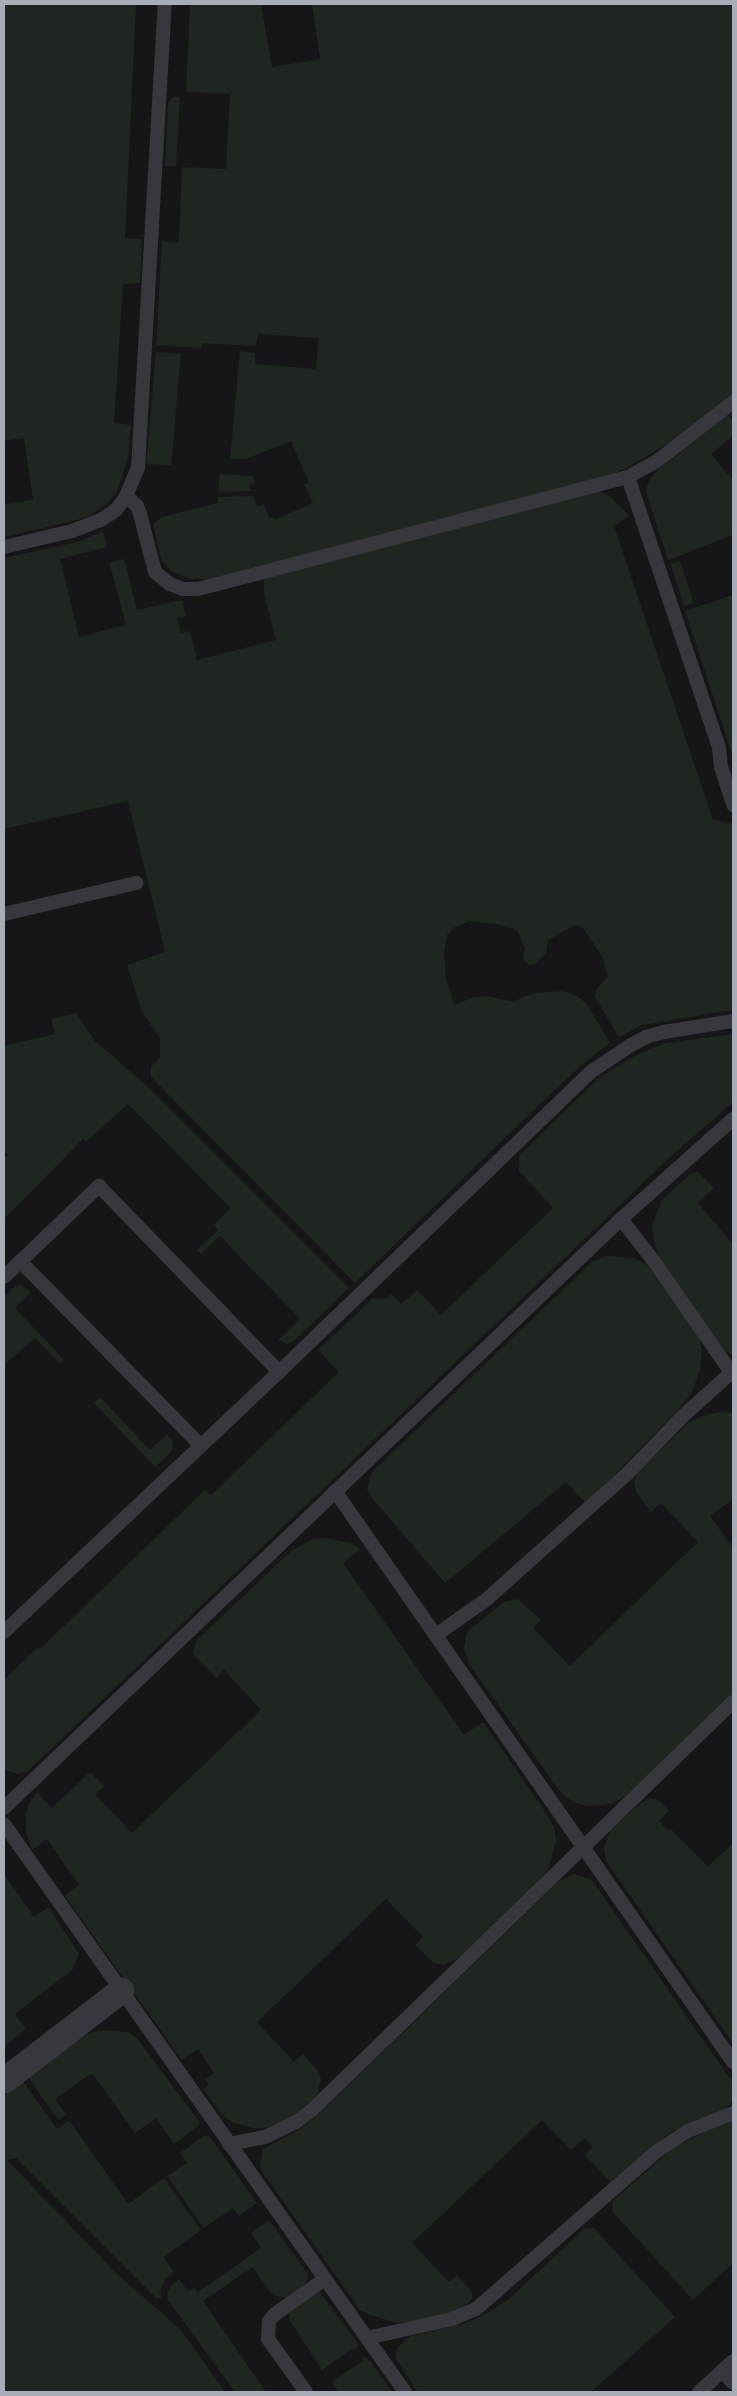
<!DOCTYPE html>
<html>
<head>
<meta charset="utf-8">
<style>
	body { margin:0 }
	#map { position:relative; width:737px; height:2396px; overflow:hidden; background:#161618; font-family:Montserrat,sans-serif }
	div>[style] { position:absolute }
	.green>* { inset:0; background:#1e261f; transform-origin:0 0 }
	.lane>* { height:14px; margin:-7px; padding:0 7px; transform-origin:7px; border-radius:7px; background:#37383d }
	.street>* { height:26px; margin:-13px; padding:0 13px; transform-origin:13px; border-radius:13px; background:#37383d }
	span { translate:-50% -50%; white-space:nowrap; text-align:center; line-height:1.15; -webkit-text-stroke:5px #111113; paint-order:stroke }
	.frame { position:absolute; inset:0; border:5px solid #a8adb8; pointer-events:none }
</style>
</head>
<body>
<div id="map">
	<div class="green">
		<i style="clip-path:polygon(4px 4px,136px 4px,125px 238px,142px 239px,140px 283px,123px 284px,114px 423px,131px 425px,128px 458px,117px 492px,107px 504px,85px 518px,4px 537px,4px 504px,33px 500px,24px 438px,4px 441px)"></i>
		<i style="clip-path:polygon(190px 4px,261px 4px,272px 67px,320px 59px,312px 4px,733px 4px,733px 394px,670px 442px,625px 469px,608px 476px,209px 579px,191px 579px,171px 571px,161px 559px,153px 524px,162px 517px,218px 503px,218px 497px,253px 496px,258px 507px,264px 504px,269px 517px,276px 519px,313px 503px,304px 484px,309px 482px,291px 441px,246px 459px,230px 459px,240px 351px,255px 353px,255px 364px,316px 369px,319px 338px,258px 334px,256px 346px,202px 343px,201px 348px,156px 345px,162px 241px,179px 242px,182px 167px,226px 169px,230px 94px,186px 92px)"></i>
		<i style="clip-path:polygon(173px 97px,180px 97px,176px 166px,165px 166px,168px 103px)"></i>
		<i style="left:156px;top:352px;width:25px;height:112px;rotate:5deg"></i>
		<i style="clip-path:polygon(728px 414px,733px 421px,733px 436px,711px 454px,733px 480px,733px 535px,668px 560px,648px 498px,646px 490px,649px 481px,657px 471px)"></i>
		<i style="clip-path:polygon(220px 474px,252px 476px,255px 482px,249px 485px,252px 491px,218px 492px)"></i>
		<i style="clip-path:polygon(599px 491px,611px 497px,629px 516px,614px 526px,713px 820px,733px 824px,733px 1010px,642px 1025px,619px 1037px,595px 997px,596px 990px,608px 976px,602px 956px,582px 927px,575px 925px,548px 940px,546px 953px,536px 963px,529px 966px,523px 958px,525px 948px,517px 930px,497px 924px,469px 921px,455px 927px,447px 935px,444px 953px,446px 980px,455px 1005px,471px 998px,487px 996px,514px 1002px,523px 997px,536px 993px,563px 991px,577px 996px,587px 1004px,610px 1043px,584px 1063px,538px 1106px,355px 1283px,151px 1077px,151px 1067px,160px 1057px,160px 1038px,142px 1012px,127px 965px,165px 952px,128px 801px,4px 829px,4px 558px,77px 542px,103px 532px,107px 547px,60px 559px,79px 637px,126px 625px,110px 565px,111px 562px,124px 559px,137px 610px,182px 600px,186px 616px,177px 619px,181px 633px,190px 631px,197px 660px,276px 640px,264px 593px,264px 577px)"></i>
		<i style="left:680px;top:561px;width:44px;height:10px;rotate:72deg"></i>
		<i style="clip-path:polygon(733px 595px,733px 757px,685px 611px)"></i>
		<i style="clip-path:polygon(76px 1013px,95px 1041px,147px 1086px,349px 1288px,294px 1341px,287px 1344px,278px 1340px,300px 1319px,220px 1236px,201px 1254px,197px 1250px,218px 1230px,214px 1225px,231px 1208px,128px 1104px,86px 1142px,83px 1139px,4px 1219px,4px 1158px,8px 1155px,4px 1149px,4px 1046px,55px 1034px,51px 1019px)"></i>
		<i style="clip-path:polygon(733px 1034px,733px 1102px,670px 1157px,28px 1771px,18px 1774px,4px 1770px,4px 1680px,38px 1647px,40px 1649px,205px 1490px,211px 1495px,339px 1372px,318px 1350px,373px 1298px,386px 1299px,391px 1294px,401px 1304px,417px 1290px,441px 1315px,553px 1208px,519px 1171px,519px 1156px,599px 1078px,638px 1054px,666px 1043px)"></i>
		<i style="clip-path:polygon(698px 1172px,714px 1188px,698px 1203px,733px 1244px,732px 1354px,725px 1352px,664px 1264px,658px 1254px,654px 1241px,652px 1225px,662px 1200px,690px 1174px)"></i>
		<i style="clip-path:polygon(606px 1256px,634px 1258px,648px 1266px,698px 1335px,702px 1350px,700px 1370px,692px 1392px,678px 1410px,586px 1504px,566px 1482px,445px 1583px,372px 1498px,367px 1489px,372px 1472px,592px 1262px)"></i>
		<i style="clip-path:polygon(21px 1285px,31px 1292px,15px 1308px,64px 1360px,60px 1364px,35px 1338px,4px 1365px,4px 1296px,15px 1286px)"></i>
		<i style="clip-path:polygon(100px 1397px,150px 1450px,167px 1434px,173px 1442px,172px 1451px,155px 1467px,94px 1403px)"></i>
		<i style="clip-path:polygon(720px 1412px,733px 1413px,733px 1499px,710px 1516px,733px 1548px,733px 1695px,634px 1791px,616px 1802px,602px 1805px,586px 1806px,573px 1802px,561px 1793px,469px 1664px,464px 1648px,466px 1635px,470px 1629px,504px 1602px,518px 1599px,541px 1620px,533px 1628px,570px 1666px,698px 1542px,661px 1503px,651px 1512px,636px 1492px,634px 1480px,637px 1473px,689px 1422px,706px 1415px)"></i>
		<i style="clip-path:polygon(324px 1538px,351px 1543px,360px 1549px,343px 1563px,464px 1735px,483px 1722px,544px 1810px,554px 1827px,556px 1841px,549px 1867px,541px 1879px,459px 1958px,444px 1965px,434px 1963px,415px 1945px,423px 1937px,386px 1899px,257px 2022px,294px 2062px,303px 2054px,319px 2072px,321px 2080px,316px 2097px,292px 2116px,280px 2123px,265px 2128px,253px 2128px,231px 2122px,220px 2112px,203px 2089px,209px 2085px,205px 2079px,214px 2073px,198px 2049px,182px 2060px,65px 1896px,79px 1885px,47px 1839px,32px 1850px,26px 1832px,26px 1814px,29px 1804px,37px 1792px,52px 1808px,90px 1772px,104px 1786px,95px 1794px,132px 1833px,261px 1710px,224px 1670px,216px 1678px,194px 1655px,193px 1651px,197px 1640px,291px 1551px,313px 1539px)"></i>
		<i style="clip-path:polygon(652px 1798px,660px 1801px,669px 1811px,659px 1821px,669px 1831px,671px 1829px,708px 1867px,733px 1843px,733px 2043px,606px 1861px,604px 1848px,610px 1831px,643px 1801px)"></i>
		<i style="clip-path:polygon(4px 1874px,34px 1917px,49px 1907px,79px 1954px,73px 1969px,15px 2014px,26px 2029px,5px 2046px)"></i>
		<i style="clip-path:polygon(574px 1874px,592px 1880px,733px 2083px,733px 2101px,724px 2109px,684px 2125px,665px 2136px,612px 2184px,585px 2155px,593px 2147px,585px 2138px,571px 2150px,542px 2120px,412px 2243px,449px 2282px,457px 2275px,471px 2291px,473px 2296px,470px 2302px,454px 2312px,414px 2322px,397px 2323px,370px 2315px,360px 2310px,263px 2173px,260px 2166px,263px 2149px,300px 2129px,319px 2114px,559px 1881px)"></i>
		<i style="clip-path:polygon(100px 2030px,127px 2032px,137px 2038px,200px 2123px,197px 2127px,174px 2144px,156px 2118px,135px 2133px,92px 2073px,55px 2099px,66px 2115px,58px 2120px,28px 2077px,77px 2039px)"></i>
		<i style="clip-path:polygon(23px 2081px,57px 2129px,69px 2120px,128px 2204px,164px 2178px,201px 2230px,163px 2257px,174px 2272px,166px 2278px,161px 2289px,161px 2298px,156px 2298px,16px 2158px,7px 2160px,117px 2274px,181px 2330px,225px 2392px,4px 2392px,4px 2096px)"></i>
		<i style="clip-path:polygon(733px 2121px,733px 2263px,693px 2300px,612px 2211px,613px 2201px,672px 2149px,709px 2130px)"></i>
		<i style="clip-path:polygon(204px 2136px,209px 2136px,257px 2203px,239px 2216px,233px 2208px,204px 2228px,167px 2176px,187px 2163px,180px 2153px)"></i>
		<i style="clip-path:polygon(269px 2220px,308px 2274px,308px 2279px,301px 2289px,288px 2298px,277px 2296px,270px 2292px,253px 2267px,203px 2301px,266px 2392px,235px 2392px,168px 2300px,168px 2291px,172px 2285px,179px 2279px,188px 2291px,194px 2287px,198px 2292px,261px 2248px,251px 2233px)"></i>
		<i style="clip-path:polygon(594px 2228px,675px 2317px,591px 2392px,418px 2392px,395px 2358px,398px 2347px,404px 2341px,412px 2336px,469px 2322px,489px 2312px,510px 2298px,584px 2229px)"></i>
		<i style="clip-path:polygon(317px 2292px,320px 2292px,358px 2344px,356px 2350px,353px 2348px,322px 2370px,289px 2319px,290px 2312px,294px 2307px)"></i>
		<i style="clip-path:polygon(361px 2358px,368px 2358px,392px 2392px,338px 2392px,332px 2382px,363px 2361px)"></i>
	</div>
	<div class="lane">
		<i style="left:628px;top:477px;width:286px;rotate:71.4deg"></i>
		<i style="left:719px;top:748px;width:19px;rotate:84deg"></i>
		<i style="left:721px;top:767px;width:40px;rotate:72deg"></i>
		<i style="left:126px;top:496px;width:15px;rotate:42deg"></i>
		<i style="left:137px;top:506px;width:9px;rotate:69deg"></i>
		<i style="left:140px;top:514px;width:60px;rotate:75.5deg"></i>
		<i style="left:155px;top:572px;width:19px;rotate:39deg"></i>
		<i style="left:170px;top:584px;width:14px;rotate:21deg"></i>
		<i style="left:183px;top:589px;width:15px"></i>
		<i style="left:198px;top:589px;width:444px;rotate:-14.6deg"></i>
		<i style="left:628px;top:477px;width:33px;rotate:-29deg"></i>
		<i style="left:657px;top:461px;width:96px;rotate:-37.8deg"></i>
		<i style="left:4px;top:547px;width:70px;rotate:-13.2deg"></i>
		<i style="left:72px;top:531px;width:31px;rotate:-21deg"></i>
		<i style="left:101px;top:520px;width:18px;rotate:-34deg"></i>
		<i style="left:116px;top:510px;width:17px;rotate:-54deg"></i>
		<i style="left:126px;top:496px;width:30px;rotate:-67deg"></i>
		<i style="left:138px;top:468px;width:465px;rotate:-86.7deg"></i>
		<i style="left:4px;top:914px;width:136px;rotate:-13.2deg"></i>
		<i style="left:621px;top:1219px;width:52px;rotate:52deg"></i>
		<i style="left:653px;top:1260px;width:140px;rotate:55.2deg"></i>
		<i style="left:20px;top:1261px;width:257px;rotate:45.6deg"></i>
		<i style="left:4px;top:1277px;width:132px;rotate:-43.8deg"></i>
		<i style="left:99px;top:1186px;width:259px;rotate:45.9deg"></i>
		<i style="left:279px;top:1372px;width:378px;rotate:136.6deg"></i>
		<i style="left:279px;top:1372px;width:434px;rotate:-43.9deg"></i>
		<i style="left:592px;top:1071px;width:47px;rotate:-33.7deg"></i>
		<i style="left:631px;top:1045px;width:17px;rotate:-28deg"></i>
		<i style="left:646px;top:1037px;width:19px;rotate:-16deg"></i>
		<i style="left:664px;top:1032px;width:70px;rotate:-9.1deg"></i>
		<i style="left:335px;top:1491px;width:696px;rotate:55.12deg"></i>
		<i style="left:436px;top:1635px;width:62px;rotate:-35.2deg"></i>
		<i style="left:487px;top:1599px;width:188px;rotate:-41.8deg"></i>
		<i style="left:627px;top:1474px;width:81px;rotate:-46deg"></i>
		<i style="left:683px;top:1416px;width:67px;rotate:-42deg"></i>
		<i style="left:4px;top:1808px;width:853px;rotate:-43.67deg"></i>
		<i style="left:621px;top:1219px;width:150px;rotate:-41.8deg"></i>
		<i style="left:4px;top:1824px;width:695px;rotate:54.78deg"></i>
		<i style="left:229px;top:2144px;width:37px;rotate:-11deg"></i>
		<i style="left:265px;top:2137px;width:34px;rotate:-26deg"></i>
		<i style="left:296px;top:2122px;width:21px;rotate:-37deg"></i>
		<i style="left:313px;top:2109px;width:585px;rotate:-44.1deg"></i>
		<i style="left:367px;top:2338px;width:87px;rotate:-12.6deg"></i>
		<i style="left:452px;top:2319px;width:26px;rotate:-23deg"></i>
		<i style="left:476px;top:2309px;width:240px;rotate:-41.1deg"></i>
		<i style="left:657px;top:2151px;width:37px;rotate:-33deg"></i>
		<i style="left:688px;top:2131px;width:48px;rotate:-21.8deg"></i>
		<i style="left:722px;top:2371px;width:15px;rotate:-42deg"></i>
		<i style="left:306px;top:2392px;width:65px;rotate:-125.6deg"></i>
		<i style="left:268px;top:2339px;width:18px;rotate:-87deg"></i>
		<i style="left:269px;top:2321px;width:9px;rotate:-49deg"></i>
		<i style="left:275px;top:2314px;width:61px;rotate:-35deg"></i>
		<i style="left:699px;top:2392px;width:31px;rotate:-42deg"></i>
		<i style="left:722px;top:2371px;width:16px;rotate:47deg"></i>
	</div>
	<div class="street">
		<i style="left:4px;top:2081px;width:148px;rotate:-37.6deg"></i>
	</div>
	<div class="frame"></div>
</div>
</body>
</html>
